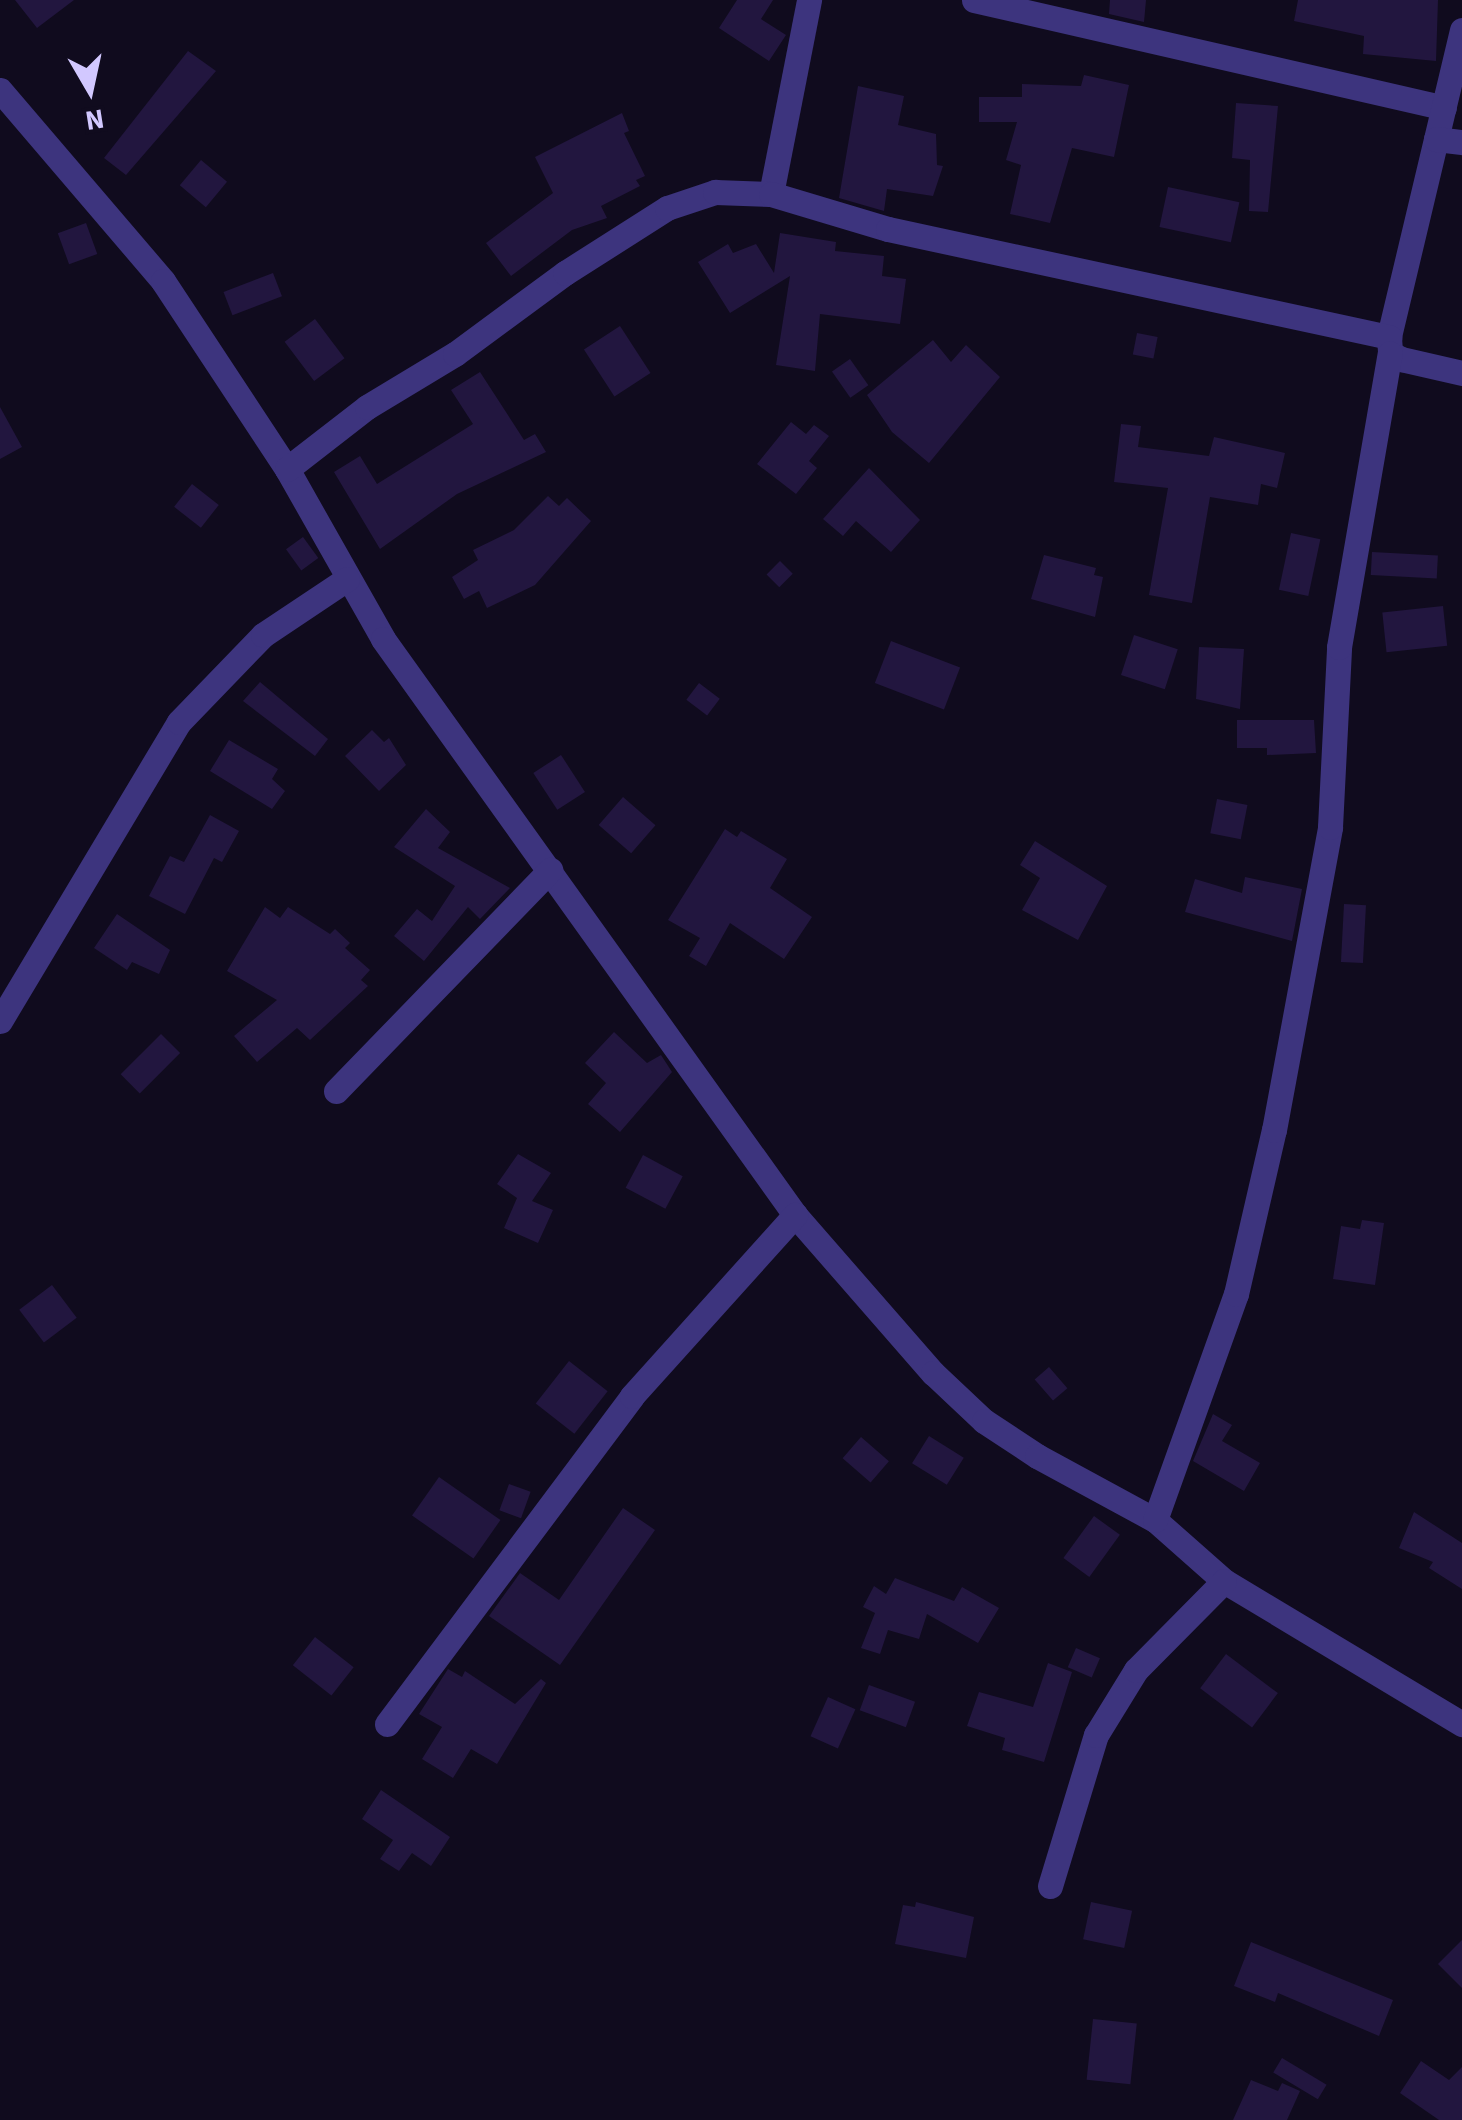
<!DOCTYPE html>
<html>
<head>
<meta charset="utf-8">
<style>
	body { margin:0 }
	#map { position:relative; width:1462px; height:2120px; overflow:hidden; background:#100b1e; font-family:"Source Sans 3",sans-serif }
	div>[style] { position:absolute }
	.building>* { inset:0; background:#22163f; transform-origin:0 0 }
	.minor>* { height:25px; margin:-12.5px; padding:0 12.5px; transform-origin:12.5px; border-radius:12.5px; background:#3d347e }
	span { translate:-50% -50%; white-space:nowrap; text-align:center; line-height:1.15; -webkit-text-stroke:8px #100b1e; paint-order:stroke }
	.north { position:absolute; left:40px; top:40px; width:100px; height:100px; -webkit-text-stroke:8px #100b1e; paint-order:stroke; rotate:171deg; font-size:28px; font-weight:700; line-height:40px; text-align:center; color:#d2c8ff }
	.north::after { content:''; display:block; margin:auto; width:35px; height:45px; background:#d2c8ff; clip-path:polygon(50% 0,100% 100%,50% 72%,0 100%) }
</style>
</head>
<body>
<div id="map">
	<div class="building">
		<i style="clip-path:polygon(15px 0,74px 0,37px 28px)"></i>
		<i style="clip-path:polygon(737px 0,773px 0,761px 19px,786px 35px,769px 61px,719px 28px)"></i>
		<i style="clip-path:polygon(1110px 0,1146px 0,1144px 22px,1109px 14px)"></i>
		<i style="clip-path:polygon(1298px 0,1438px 0,1436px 61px,1363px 54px,1364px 36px,1294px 21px)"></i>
		<i style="clip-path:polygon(188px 51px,216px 71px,126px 175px,104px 158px)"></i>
		<i style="clip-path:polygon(1084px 75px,1129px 85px,1114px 157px,1072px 148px,1050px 223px,1010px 214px,1021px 165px,1006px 160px,1017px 122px,979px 122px,979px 97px,1022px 97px,1022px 84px,1081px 86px)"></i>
		<i style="clip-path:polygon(858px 86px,904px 96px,898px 125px,936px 134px,937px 165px,943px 166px,933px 196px,887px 189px,884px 211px,839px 198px)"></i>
		<i style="clip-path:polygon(1236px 103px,1278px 106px,1268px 212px,1249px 211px,1250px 160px,1232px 158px)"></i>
		<i style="clip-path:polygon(622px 113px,629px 131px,624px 133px,645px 176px,636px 180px,640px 186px,601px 206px,607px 218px,572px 230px,511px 276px,486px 243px,553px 193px,535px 157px)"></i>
		<i style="left:201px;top:160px;width:34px;height:33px;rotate:40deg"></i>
		<i style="left:1168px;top:187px;width:73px;height:41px;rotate:12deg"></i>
		<i style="left:86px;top:223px;width:33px;height:30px;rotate:70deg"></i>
		<i style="clip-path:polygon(780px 233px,836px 242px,835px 251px,884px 256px,882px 276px,906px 279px,900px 324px,820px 314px,815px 371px,776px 365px,790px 276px,730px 313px,698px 262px,728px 244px,733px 253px,756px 244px,774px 273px)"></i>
		<i style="left:273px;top:273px;width:25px;height:53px;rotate:69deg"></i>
		<i style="left:315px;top:319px;width:49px;height:38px;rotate:53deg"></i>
		<i style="left:620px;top:326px;width:56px;height:43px;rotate:57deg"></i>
		<i style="left:1137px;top:333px;width:21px;height:22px;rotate:11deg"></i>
		<i style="clip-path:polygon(933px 340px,951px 362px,966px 345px,1000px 377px,929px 463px,892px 432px,867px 395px)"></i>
		<i style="left:850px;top:359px;width:32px;height:22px;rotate:55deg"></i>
		<i style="clip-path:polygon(480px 372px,524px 440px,535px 434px,546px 452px,457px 494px,380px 549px,334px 472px,360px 456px,377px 484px,473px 424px,451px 390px)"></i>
		<i style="clip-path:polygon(0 407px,22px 447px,0 459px)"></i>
		<i style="clip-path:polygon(791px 422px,806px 434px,814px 425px,829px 436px,809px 461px,817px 468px,796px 494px,757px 464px)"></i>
		<i style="clip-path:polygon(1121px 424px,1141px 426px,1138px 447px,1209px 456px,1214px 437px,1285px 453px,1277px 488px,1261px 484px,1258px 505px,1210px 497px,1192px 603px,1149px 595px,1168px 488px,1114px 482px)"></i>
		<i style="clip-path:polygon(869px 468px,920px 520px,891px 552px,856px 521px,843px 536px,823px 519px)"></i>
		<i style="left:192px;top:484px;width:34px;height:29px;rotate:38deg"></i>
		<i style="clip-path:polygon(548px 496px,559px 506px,567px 498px,591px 521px,535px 585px,487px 608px,479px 591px,464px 599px,452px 577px,478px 560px,473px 550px,514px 530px)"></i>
		<i style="left:1291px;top:533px;width:30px;height:58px;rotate:12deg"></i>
		<i style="left:303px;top:537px;width:26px;height:21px;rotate:54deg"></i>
		<i style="left:1372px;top:552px;width:66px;height:23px;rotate:3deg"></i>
		<i style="clip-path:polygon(1044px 555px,1096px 568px,1094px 575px,1103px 577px,1095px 617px,1031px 599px)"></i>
		<i style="left:780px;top:561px;width:18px;height:19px;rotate:45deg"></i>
		<i style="left:1443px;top:606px;width:40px;height:61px;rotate:84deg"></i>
		<i style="left:1134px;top:635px;width:46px;height:42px;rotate:18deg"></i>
		<i style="left:891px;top:641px;width:74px;height:45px;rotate:21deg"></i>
		<i style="clip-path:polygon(1199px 647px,1244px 649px,1240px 709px,1196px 699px)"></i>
		<i style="clip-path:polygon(260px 682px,328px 739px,315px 756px,243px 701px)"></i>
		<i style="left:699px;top:683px;width:26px;height:21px;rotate:37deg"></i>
		<i style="clip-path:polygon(1237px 720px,1314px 720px,1316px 753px,1267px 755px,1267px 748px,1237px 748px)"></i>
		<i style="clip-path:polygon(372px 730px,384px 742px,389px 738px,406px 765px,379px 791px,345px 756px)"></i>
		<i style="clip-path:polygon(229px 740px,278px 769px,272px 779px,285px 791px,272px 809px,210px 771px)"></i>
		<i style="left:561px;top:755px;width:44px;height:33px;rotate:57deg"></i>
		<i style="left:623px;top:797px;width:43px;height:37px;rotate:41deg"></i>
		<i style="left:1217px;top:799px;width:31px;height:35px;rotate:11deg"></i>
		<i style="clip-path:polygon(426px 809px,450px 832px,438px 848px,510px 888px,480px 919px,468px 907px,424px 961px,394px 936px,417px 909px,432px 921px,455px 886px,394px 847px)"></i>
		<i style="clip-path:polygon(210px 815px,239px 831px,222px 862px,214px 858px,185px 914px,149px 896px,170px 856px,184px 862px)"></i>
		<i style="clip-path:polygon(725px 829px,737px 837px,741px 831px,787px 859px,770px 888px,812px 917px,784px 959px,730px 923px,706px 966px,689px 956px,700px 938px,668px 920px)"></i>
		<i style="clip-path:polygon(1035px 841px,1107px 886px,1078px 940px,1022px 910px,1040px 878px,1020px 865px)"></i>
		<i style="clip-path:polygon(1245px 877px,1302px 889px,1292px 941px,1185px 912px,1195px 879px,1242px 893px)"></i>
		<i style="left:1344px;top:904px;width:22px;height:58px;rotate:3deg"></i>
		<i style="clip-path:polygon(265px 907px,280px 918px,288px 907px,330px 934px,335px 929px,350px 943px,345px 948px,370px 970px,361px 980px,368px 986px,310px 1040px,297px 1028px,257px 1062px,234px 1036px,277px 1000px,227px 971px)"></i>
		<i style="clip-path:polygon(117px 914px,170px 950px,159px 974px,132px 962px,127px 970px,94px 948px)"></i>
		<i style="clip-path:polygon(614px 1032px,647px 1063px,661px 1055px,672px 1072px,620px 1132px,588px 1104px,606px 1083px,585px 1063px)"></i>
		<i style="left:161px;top:1034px;width:27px;height:57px;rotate:45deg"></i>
		<i style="clip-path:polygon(518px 1154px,551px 1173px,532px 1201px,553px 1210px,538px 1243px,504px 1228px,517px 1198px,497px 1184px)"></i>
		<i style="left:643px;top:1155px;width:45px;height:37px;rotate:28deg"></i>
		<i style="clip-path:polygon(1362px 1220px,1384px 1223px,1375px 1285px,1333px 1279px,1341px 1226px,1360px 1229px)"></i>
		<i style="left:52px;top:1285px;width:41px;height:41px;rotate:53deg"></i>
		<i style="left:569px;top:1361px;width:49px;height:54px;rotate:38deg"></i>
		<i style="left:1049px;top:1367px;width:28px;height:19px;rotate:49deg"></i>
		<i style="clip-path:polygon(1213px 1414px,1232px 1425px,1222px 1441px,1260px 1463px,1244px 1491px,1193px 1461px)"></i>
		<i style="left:929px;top:1436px;width:41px;height:32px;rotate:32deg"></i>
		<i style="left:861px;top:1437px;width:37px;height:28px;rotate:41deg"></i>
		<i style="left:439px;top:1477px;width:75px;height:47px;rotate:35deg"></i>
		<i style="left:509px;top:1484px;width:23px;height:28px;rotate:20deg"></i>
		<i style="clip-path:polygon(623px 1508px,655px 1530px,560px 1665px,489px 1616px,520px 1573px,559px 1600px)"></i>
		<i style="clip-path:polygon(1414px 1512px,1462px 1543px,1462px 1589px,1429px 1568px,1433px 1562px,1399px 1548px)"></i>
		<i style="left:1094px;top:1516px;width:32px;height:52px;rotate:36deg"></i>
		<i style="clip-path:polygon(895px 1578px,954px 1601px,962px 1587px,999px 1608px,978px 1643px,927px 1614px,919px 1639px,888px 1630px,880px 1654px,861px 1648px,875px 1613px,863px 1607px,874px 1586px,886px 1594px)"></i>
		<i style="left:315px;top:1637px;width:49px;height:36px;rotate:38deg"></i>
		<i style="left:1076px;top:1648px;width:26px;height:21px;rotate:23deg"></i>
		<i style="left:1226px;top:1654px;width:65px;height:43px;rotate:37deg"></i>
		<i style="clip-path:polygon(1048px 1663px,1072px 1672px,1044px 1762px,1002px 1750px,1005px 1738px,967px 1726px,979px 1692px,1033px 1707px)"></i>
		<i style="clip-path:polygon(448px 1669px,462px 1677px,465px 1671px,515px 1704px,541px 1679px,546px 1683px,497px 1764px,471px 1749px,453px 1778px,422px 1759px,442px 1727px,419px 1714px)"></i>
		<i style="left:869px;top:1685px;width:49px;height:27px;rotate:20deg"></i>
		<i style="left:828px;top:1697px;width:30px;height:43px;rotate:24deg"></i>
		<i style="clip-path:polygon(381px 1790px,450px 1837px,431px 1866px,412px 1853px,399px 1871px,380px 1859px,393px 1840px,362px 1819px)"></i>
		<i style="clip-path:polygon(916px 1902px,974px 1917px,966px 1958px,895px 1944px,903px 1905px,915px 1907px)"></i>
		<i style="left:1091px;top:1902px;width:42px;height:38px;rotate:12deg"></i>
		<i style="clip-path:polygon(1462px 1940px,1462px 1988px,1438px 1964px)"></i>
		<i style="clip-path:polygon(1251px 1942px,1393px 2000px,1379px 2036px,1278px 1993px,1275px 2002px,1234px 1986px)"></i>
		<i style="left:1093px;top:2019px;width:44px;height:61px;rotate:6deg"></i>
		<i style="left:1282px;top:2058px;width:52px;height:17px;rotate:31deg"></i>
		<i style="clip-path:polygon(1421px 2061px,1449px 2080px,1462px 2067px,1462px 2120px,1439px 2120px,1400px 2093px)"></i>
		<i style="clip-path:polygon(1251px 2080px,1278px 2091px,1282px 2083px,1300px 2091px,1287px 2120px,1233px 2120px)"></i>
	</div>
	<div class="minor">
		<i style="left:974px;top:0;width:482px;rotate:12.9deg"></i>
		<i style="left:1462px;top:30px;width:316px;rotate:103.4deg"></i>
		<i style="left:1389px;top:337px;width:16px;rotate:86deg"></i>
		<i style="left:1390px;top:353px;width:13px;rotate:29deg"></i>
		<i style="left:1401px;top:359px;width:63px;rotate:12.9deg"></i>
		<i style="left:0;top:90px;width:251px;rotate:49.5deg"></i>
		<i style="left:163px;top:281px;width:225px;rotate:56.6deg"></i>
		<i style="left:287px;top:469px;width:195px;rotate:60.5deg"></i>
		<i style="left:383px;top:639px;width:708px;rotate:54.42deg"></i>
		<i style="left:795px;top:1215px;width:210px;rotate:48.9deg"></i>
		<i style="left:933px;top:1373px;width:70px;rotate:43.3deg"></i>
		<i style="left:984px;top:1421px;width:64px;rotate:33.4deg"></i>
		<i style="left:1037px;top:1456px;width:134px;rotate:28.5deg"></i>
		<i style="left:1155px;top:1520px;width:92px;rotate:41.5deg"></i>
		<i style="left:1224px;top:1581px;width:278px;rotate:31deg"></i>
		<i style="left:1436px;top:139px;width:26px;rotate:7deg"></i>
		<i style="left:771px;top:194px;width:198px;rotate:-78.9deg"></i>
		<i style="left:287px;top:469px;width:101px;rotate:-37.8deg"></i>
		<i style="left:367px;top:407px;width:103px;rotate:-31.1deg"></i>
		<i style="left:455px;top:354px;width:137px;rotate:-36.4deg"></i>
		<i style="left:565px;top:273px;width:121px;rotate:-32.5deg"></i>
		<i style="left:667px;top:208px;width:51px;rotate:-18.4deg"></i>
		<i style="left:715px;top:192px;width:56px;rotate:2deg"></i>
		<i style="left:771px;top:194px;width:122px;rotate:16.7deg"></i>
		<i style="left:888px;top:229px;width:513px;rotate:12.17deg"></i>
		<i style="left:0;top:1021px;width:348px;rotate:-59.1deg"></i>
		<i style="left:179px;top:722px;width:121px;rotate:-46deg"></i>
		<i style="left:263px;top:635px;width:101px;rotate:-33.7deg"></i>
		<i style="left:336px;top:1091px;width:308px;rotate:-45.9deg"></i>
		<i style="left:1155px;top:1520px;width:240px;rotate:-70.3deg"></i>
		<i style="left:1236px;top:1294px;width:168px;rotate:-77deg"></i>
		<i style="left:1274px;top:1130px;width:308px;rotate:-79.5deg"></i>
		<i style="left:1330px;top:827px;width:180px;rotate:-87.1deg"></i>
		<i style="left:1339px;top:647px;width:298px;rotate:-80.2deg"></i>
		<i style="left:387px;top:1724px;width:409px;rotate:-53.2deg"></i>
		<i style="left:632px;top:1396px;width:244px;rotate:-48deg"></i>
		<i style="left:1050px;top:1886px;width:158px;rotate:-73.1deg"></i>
		<i style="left:1096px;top:1735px;width:76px;rotate:-58.4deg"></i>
		<i style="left:1136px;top:1670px;width:125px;rotate:-45.3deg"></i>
	</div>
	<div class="north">N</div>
</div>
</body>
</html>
